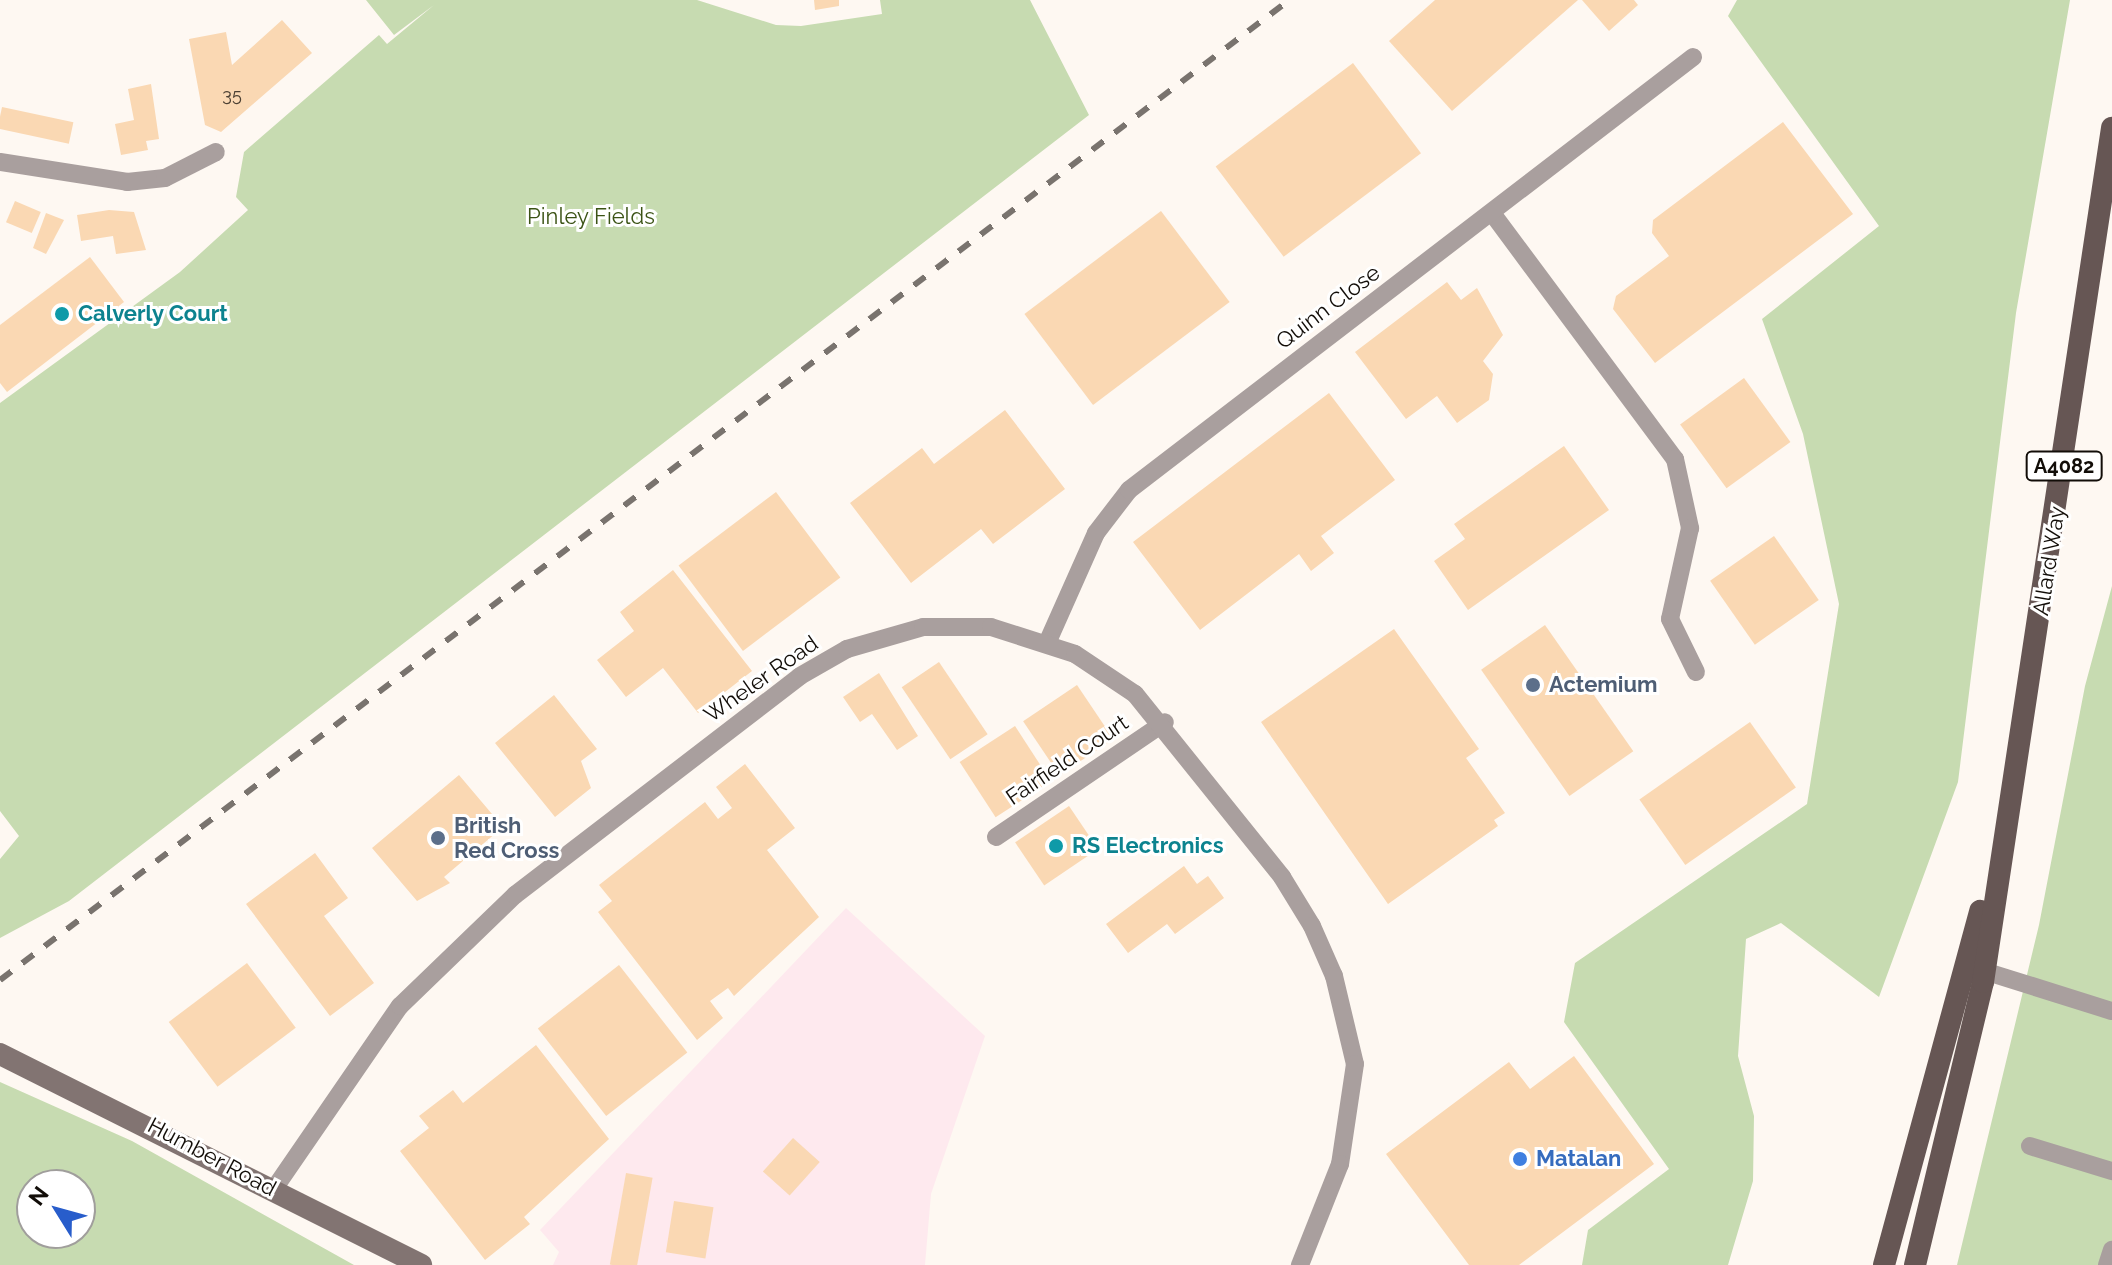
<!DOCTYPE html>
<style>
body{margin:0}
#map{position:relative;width:2112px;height:1265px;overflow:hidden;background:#fef8f2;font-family:Raleway,sans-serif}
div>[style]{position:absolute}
.industrial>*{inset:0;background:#fee9ee}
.green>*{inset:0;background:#c7dbb1}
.building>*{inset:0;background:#fad8b3;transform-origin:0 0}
.minor>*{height:18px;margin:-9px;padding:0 9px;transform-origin:9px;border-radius:9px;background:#a99f9e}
.secondary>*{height:22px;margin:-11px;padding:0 11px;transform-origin:11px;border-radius:11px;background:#827472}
.primary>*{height:22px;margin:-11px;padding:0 11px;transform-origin:11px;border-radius:11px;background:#665654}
.rail>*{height:6px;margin-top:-3px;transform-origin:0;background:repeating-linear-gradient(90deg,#79736e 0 14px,transparent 0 28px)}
.dots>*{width:22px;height:22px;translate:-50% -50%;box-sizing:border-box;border:4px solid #fff;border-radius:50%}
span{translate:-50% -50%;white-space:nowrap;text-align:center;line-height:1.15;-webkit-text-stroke:6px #fff;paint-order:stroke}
.number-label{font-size:18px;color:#4c4033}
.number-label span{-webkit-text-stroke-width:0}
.shield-label span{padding:2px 6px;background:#fff;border:2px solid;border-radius:6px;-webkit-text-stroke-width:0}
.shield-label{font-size:20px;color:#120d08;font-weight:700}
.park-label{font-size:22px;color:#3b5315}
.street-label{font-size:22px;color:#120d08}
.culture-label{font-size:22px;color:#0d838f;font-weight:700}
.left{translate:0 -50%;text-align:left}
.service-label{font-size:22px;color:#4e5e75;font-weight:700}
.shop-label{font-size:22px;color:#366cbe;font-weight:700}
.north{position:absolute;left:16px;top:1169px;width:80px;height:80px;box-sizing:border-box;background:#fff;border:2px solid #a09e9c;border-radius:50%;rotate:307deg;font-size:22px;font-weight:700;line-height:32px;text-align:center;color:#120d08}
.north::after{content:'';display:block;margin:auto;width:28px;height:36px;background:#285dcb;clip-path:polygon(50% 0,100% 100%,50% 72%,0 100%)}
</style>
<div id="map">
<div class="industrial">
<i style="clip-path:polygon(846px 908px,985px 1036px,931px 1194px,925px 1265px,553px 1265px,559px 1252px,540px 1230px)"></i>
</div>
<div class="green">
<i style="clip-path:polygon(366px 0,697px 0,776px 25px,801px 26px,882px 14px,880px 0,1030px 0,1089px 115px,69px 901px,0 938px,0 859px,19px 836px,0 811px,0 403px,180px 272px,248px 210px,236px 197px,244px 152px,379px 35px,387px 44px,434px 5px,394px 35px)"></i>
<i style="clip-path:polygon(1737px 0,2070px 0,2016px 313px,1958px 782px,1879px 997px,1781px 923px,1746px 939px,1738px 1056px,1754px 1116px,1753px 1181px,1728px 1265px,1582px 1265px,1588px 1230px,1669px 1169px,1564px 1022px,1575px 963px,1807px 804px,1839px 604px,1803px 434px,1762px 319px,1879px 226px,1728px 16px)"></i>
<i style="clip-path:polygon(2112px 586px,2112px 1265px,1957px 1265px,2039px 925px,2085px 686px)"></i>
<i style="clip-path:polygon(evenodd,0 1082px,132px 1141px,354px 1265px,0 1265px,0 1082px,32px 1185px,80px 1185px,80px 1233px,32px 1233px,32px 1185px)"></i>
</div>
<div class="building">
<i style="clip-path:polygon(814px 0,839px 0,839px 6px,815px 10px)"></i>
<i style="clip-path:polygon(1435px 0,1578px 0,1452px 111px,1389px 41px)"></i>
<i style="clip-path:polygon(1582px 0,1634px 0,1638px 5px,1609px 31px)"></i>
<i style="clip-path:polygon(282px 20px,312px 53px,221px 132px,205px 125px,189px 39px,226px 32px,232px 65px)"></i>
<i style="left:1353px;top:63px;width:113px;height:172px;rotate:53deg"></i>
<i style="clip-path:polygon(151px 84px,159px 139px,146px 141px,148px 150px,121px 155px,115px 124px,134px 120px,128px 89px)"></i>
<i style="left:2px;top:107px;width:73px;height:22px;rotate:12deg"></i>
<i style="clip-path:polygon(1783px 122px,1853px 214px,1655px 363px,1613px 309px,1616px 296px,1669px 256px,1652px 233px,1653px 220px)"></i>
<i style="left:15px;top:201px;width:28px;height:23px;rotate:23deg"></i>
<i style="clip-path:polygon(109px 210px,134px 212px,146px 250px,116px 254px,113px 236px,81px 241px,77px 215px)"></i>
<i style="left:1161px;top:211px;width:114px;height:171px;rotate:53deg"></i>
<i style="clip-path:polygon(46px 213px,64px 220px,46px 254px,33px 248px)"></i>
<i style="clip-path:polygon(90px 257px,124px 302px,7px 392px,0 383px,0 325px)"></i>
<i style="clip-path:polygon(1447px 282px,1461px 300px,1477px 288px,1503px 335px,1483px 361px,1493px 374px,1489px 400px,1457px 423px,1437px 396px,1406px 419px,1355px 352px)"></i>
<i style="left:1744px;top:378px;width:79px;height:79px;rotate:54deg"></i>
<i style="clip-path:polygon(1329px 393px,1395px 480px,1321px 536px,1334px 553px,1311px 571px,1299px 554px,1200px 630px,1133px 542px)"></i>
<i style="clip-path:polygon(1005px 410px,1065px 489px,993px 544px,981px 529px,911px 583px,850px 503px,922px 448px,934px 464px)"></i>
<i style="clip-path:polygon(1564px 446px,1609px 510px,1468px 610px,1434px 561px,1465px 539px,1454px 524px)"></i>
<i style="left:776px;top:492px;width:107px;height:122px;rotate:53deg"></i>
<i style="left:1774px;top:536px;width:78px;height:78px;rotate:55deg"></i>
<i style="clip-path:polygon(673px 570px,752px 671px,698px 713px,663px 668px,626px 697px,597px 660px,634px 631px,620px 612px)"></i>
<i style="left:1545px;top:625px;width:154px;height:78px;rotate:55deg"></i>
<i style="clip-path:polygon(1394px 629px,1479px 749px,1466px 758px,1505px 813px,1494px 820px,1498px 826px,1388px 904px,1261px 722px)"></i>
<i style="left:939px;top:662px;width:87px;height:45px;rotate:56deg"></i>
<i style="clip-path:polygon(879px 673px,918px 736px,897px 750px,872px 714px,860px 722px,843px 697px)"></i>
<i style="left:1077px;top:685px;width:65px;height:65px;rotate:56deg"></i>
<i style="clip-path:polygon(554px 695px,597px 749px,581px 761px,591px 788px,555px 817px,495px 743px)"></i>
<i style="left:1750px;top:722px;width:80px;height:135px;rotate:55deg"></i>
<i style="left:1015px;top:726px;width:66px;height:66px;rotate:57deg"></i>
<i style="clip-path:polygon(745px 764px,795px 828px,767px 850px,819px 917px,734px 996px,728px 988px,710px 1001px,723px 1018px,697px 1040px,598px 912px,612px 901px,599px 885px,705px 802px,718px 819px,732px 808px,716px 787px)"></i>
<i style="clip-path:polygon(459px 775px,503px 827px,444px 877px,450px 883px,417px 901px,372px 848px)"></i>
<i style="left:1069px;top:806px;width:52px;height:65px;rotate:56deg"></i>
<i style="clip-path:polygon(315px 853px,348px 898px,324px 916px,374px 983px,330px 1016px,246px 904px)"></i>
<i style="clip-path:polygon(1184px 866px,1197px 884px,1208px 876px,1224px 898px,1175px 934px,1167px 924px,1128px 953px,1106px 924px)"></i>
<i style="left:247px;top:963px;width:81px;height:98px;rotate:53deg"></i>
<i style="left:619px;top:965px;width:111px;height:103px;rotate:52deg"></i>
<i style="clip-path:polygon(536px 1045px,609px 1139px,524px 1217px,530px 1224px,485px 1260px,400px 1151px,429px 1128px,419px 1116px,453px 1090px,463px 1103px)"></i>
<i style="clip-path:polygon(1574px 1056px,1654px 1164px,1519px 1265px,1469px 1265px,1386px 1154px,1509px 1062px,1530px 1089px)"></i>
<i style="left:793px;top:1138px;width:36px;height:45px;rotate:42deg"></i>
<i style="left:626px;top:1173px;width:27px;height:93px;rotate:10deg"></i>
<i style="left:674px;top:1201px;width:40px;height:52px;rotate:9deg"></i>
</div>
<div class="minor">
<i style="left:0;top:162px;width:129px;rotate:8.9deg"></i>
<i style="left:127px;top:182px;width:38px;rotate:-6deg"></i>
<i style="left:165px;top:178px;width:57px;rotate:-27deg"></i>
<i style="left:1492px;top:213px;width:307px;rotate:53.4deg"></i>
<i style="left:1675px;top:459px;width:71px;rotate:77.7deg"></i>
<i style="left:1690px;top:528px;width:93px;rotate:102.4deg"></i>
<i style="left:1670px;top:619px;width:59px;rotate:63.9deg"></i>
<i style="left:1048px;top:641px;width:118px;rotate:-66deg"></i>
<i style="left:1096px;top:533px;width:54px;rotate:-52.5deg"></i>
<i style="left:1129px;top:490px;width:711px;rotate:-37.51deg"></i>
<i style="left:996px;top:837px;width:204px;rotate:-34.2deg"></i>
<i style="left:1984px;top:971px;width:134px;rotate:17.4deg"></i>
<i style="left:2030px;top:1146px;width:86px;rotate:17deg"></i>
<i style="left:274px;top:1189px;width:222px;rotate:-55.5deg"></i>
<i style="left:400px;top:1006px;width:160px;rotate:-44deg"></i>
<i style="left:515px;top:895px;width:359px;rotate:-37.5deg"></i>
<i style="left:800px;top:676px;width:54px;rotate:-29.9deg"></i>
<i style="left:847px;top:649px;width:79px;rotate:-16.1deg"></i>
<i style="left:923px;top:627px;width:68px"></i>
<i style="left:991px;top:627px;width:88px;rotate:17.8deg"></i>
<i style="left:1075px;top:654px;width:72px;rotate:33.7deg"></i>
<i style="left:1135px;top:694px;width:235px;rotate:51.2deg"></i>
<i style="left:1282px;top:877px;width:57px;rotate:58.5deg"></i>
<i style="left:1312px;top:926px;width:55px;rotate:66.3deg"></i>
<i style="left:1334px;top:976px;width:90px;rotate:76.6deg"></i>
<i style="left:1355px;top:1064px;width:101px;rotate:98.5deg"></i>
<i style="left:1340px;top:1164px;width:109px;rotate:111.6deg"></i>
<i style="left:2107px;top:1265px;width:16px;rotate:-72deg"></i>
</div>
<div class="secondary">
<i style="left:0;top:1054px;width:471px;rotate:26.6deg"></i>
</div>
<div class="primary">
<i style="left:1884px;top:1265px;width:367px;rotate:-74.8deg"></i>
<i style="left:1915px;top:1265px;width:291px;rotate:-76.5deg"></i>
<i style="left:1983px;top:982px;width:864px;rotate:-81.41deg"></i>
</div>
<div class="rail">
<i style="left:0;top:980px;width:1619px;rotate:-37.24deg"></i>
</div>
<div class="dots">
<i style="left:62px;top:314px;background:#0f9aa8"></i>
<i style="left:1533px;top:685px;background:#5c6f8a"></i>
<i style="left:438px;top:838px;background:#5c6f8a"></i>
<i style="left:1056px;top:846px;background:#0f9aa8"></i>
<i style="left:1520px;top:1159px;background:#3f7fe0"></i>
</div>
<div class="number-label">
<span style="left:232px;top:95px">35</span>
</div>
<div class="shield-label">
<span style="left:2064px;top:466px">A4082</span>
</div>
<div class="park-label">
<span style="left:591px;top:217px">Pinley Fields</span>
</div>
<div class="street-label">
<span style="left:1328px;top:307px;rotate:-37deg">Quinn Close</span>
<span style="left:2049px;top:561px;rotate:-81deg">Allard Way</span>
<span style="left:761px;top:679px;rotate:-35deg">Wheler Road</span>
<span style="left:1067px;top:760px;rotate:-34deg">Fairfield Court</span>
<span style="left:212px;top:1157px;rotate:28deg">Humber Road</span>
</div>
<div class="culture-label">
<span class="left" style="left:78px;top:314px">Calverly Court</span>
<span class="left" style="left:1072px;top:846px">RS Electronics</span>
</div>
<div class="service-label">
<span class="left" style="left:1549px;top:685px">Actemium</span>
<span class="left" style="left:454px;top:838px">British<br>Red Cross</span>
</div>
<div class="shop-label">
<span class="left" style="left:1536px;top:1159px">Matalan</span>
</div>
<div class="north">N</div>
</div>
